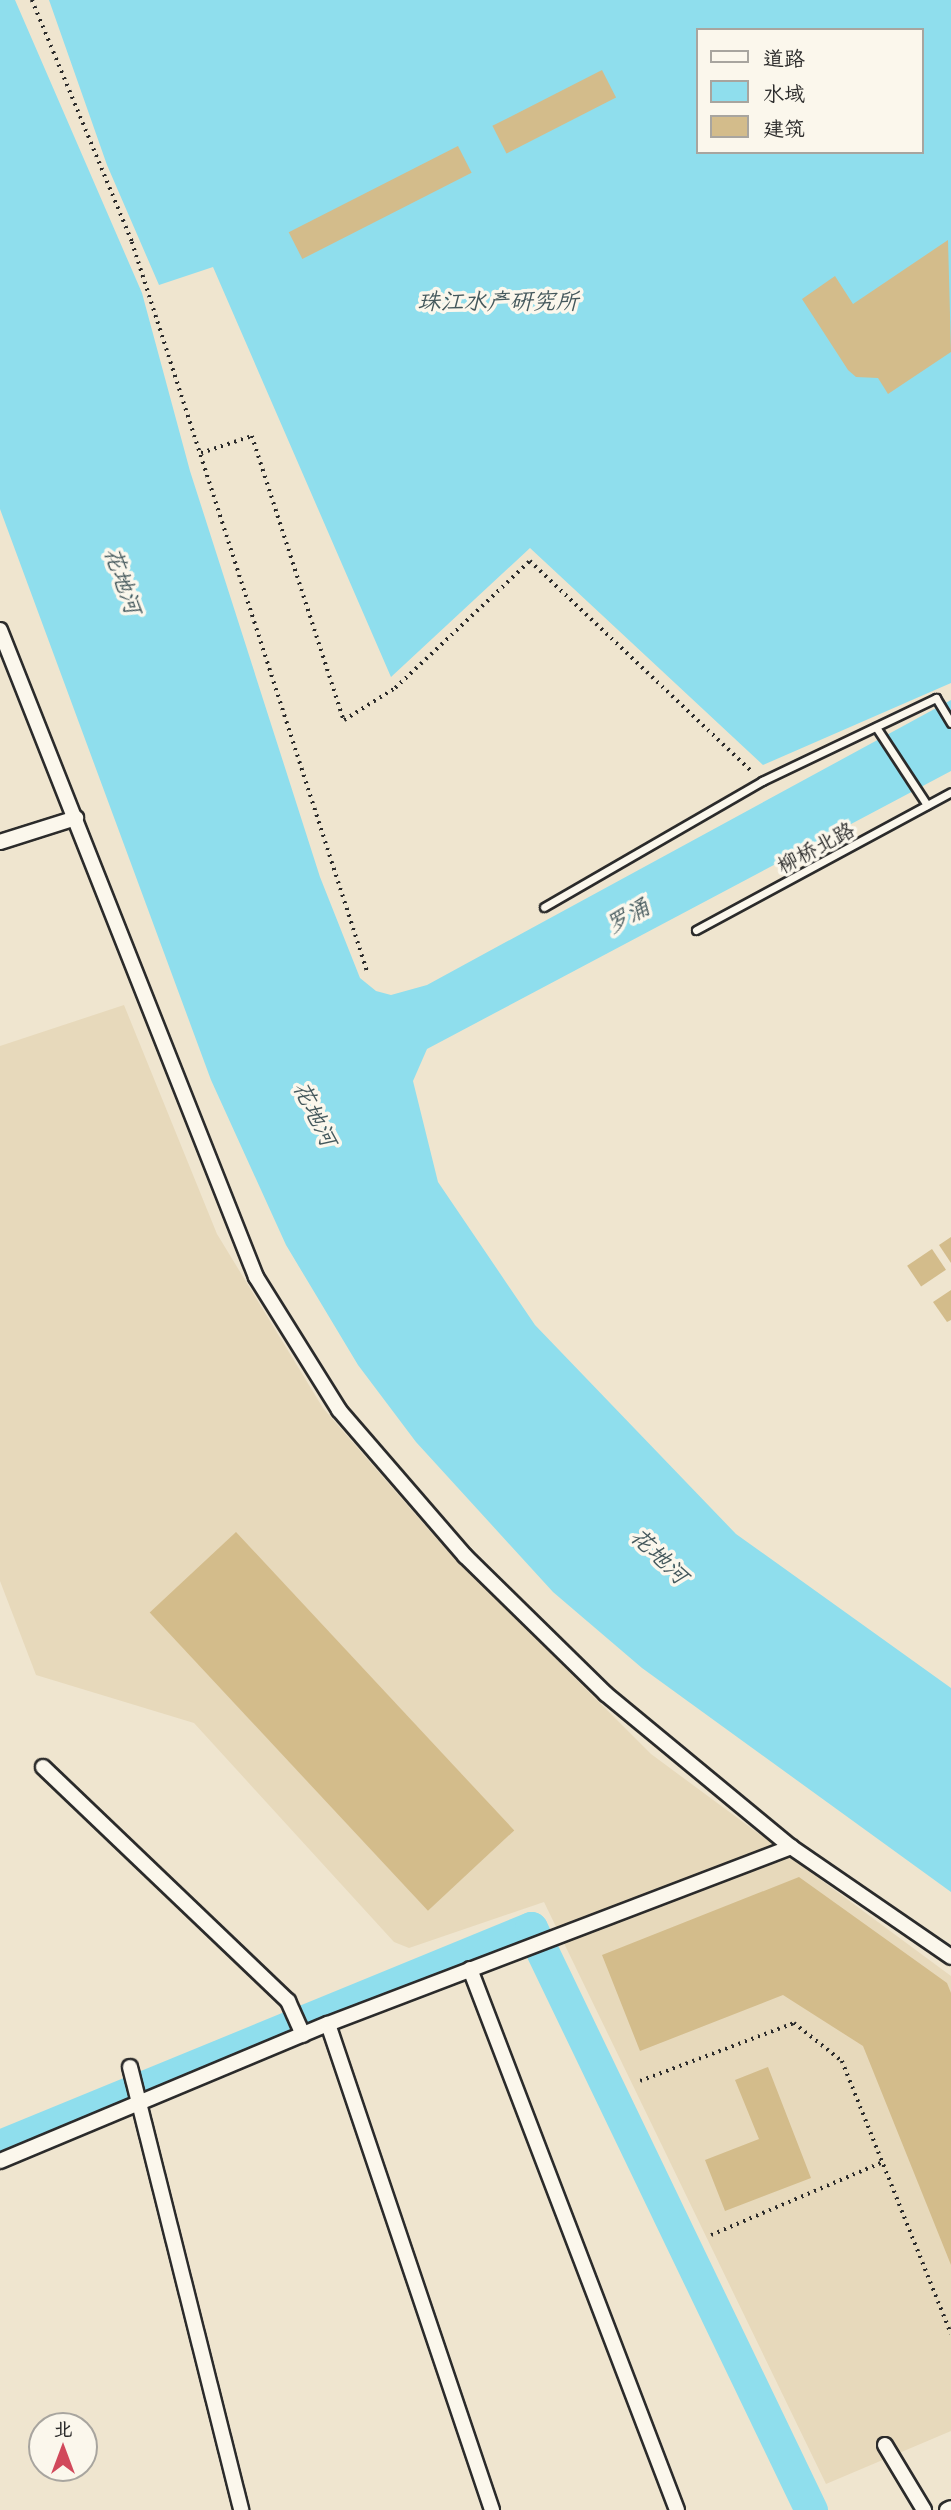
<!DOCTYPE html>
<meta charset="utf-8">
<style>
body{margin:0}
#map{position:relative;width:951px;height:2510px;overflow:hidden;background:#efe5cf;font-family:"Playpen Sans","LXGW WenKai TC",sans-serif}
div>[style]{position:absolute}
.built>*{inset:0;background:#e7d9bb}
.water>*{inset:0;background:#8fdeed}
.river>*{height:33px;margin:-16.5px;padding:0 16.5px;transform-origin:16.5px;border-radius:16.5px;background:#8fdeed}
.building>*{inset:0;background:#d3bc8b;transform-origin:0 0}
.path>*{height:3.5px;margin-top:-1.75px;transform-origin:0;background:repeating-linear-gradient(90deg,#2b2b2b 0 2px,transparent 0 7px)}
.roads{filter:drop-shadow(2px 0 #2b2b2b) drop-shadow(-2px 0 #2b2b2b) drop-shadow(0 2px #2b2b2b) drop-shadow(0 -2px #2b2b2b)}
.service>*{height:7px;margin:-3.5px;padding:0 3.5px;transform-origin:3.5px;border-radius:3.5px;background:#fbf7ec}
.minor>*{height:14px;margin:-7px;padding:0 7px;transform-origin:7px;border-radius:7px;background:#fbf7ec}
span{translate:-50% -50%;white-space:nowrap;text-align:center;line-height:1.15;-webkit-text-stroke:7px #fbf7ec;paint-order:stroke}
.street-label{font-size:21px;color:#2b2b2b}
.water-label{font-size:23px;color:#44585c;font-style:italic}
.legend{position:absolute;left:696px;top:28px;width:228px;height:126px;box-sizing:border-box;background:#fbf7ec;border:2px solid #a8a59f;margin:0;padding:9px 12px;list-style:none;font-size:21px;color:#2b2b2b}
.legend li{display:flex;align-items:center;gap:14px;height:35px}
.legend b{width:35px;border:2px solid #a8a59f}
.north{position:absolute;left:28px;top:2412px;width:70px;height:70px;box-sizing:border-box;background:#fbf7ec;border:2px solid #a8a59f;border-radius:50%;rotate:0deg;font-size:19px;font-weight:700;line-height:28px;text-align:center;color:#2b2b2b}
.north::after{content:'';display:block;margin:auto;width:24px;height:32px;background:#d1495b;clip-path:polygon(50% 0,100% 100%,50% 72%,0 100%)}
</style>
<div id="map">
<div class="built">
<i style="clip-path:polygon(124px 1005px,217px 1234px,323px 1408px,442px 1545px,651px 1754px,951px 1976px,951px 2431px,826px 2484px,544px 1902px,409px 1948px,394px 1942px,194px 1723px,36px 1675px,0 1581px,0 1046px)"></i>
</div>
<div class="water">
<i style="clip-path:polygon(0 0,15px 0,142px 293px,190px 471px,320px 877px,360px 978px,376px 991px,391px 995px,427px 985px,951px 700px,951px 771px,427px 1049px,413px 1081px,438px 1182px,535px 1325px,736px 1534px,951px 1688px,951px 1892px,642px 1668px,553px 1592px,416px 1442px,358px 1365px,286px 1245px,211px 1080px,0 509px)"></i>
<i style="clip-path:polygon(evenodd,49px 0,951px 0,951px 683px,763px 765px,530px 548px,391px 677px,213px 267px,159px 285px,107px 165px,49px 0,697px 30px,921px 30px,921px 152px,697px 152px,697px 30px)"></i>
</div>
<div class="river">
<i style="left:0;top:2146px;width:574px;rotate:-22.32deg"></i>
<i style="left:531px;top:1928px;width:646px;rotate:64.31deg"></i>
</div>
<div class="building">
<i style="left:602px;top:70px;width:31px;height:123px;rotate:63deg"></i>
<i style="left:458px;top:146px;width:30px;height:190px;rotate:63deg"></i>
<i style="clip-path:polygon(948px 240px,951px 352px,888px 394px,878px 378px,856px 377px,848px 370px,802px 299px,835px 276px,853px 304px)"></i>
<i style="clip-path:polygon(951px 1237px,951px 1263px,939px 1245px)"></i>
<i style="left:932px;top:1249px;width:25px;height:30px;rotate:56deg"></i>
<i style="clip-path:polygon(951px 1290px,951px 1320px,947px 1322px,933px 1302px)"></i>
<i style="left:236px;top:1532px;width:408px;height:118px;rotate:47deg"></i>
<i style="clip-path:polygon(799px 1877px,947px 1983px,951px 1993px,951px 2265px,863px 2046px,783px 1995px,640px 2051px,602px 1955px)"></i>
<i style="clip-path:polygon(768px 2067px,811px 2178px,725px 2211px,705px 2160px,759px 2139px,735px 2080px)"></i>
</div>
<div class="path">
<i style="left:32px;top:0;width:262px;rotate:67.5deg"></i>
<i style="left:132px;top:242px;width:769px;rotate:72.13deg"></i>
<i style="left:201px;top:453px;width:54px;rotate:-18.4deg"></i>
<i style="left:252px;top:436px;width:299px;rotate:72.1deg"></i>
<i style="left:344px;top:720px;width:60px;rotate:-32.1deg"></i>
<i style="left:395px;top:688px;width:185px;rotate:-43.3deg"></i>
<i style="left:530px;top:561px;width:306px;rotate:43.5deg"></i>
<i style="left:640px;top:2081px;width:165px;rotate:-20.6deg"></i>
<i style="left:794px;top:2023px;width:61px;rotate:38.4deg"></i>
<i style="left:842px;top:2061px;width:294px;rotate:68.2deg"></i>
<i style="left:711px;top:2235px;width:187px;rotate:-23deg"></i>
</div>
<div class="roads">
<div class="service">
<i style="left:876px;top:727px;width:93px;rotate:56.8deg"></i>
<i style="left:544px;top:907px;width:252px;rotate:-30deg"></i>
<i style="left:762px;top:781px;width:193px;rotate:-25.5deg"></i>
<i style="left:936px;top:698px;width:29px;rotate:59deg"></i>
<i style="left:696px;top:930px;width:290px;rotate:-28.4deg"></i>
</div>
<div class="minor">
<i style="left:0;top:630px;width:696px;rotate:68.41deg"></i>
<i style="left:256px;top:1277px;width:157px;rotate:58deg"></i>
<i style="left:339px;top:1410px;width:193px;rotate:49.2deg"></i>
<i style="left:465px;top:1556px;width:197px;rotate:44.4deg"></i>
<i style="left:606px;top:1694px;width:240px;rotate:39.6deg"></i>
<i style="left:791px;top:1847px;width:194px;rotate:34.5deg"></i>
<i style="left:0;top:842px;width:80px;rotate:-17.5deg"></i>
<i style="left:43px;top:1767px;width:339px;rotate:43.7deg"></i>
<i style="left:288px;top:2001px;width:37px;rotate:66deg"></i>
<i style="left:470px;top:1969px;width:579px;rotate:69.06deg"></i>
<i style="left:328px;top:2024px;width:513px;rotate:71.35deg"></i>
<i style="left:130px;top:2067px;width:457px;rotate:75.9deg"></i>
<i style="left:0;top:2161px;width:355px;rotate:-22.7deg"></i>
<i style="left:328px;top:2024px;width:496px;rotate:-20.9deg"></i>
<i style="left:885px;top:2445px;width:76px;rotate:59deg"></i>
<i style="left:947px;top:2510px;width:4px;rotate:-27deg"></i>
</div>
</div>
<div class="street-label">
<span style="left:815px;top:846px;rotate:-28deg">柳桥北路</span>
</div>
<div class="water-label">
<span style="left:498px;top:300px">珠江水产研究所</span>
<span style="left:124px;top:580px;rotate:71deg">花地河</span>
<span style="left:627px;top:915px;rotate:-29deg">罗涌</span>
<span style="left:316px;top:1113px;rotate:64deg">花地河</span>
<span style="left:660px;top:1555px;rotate:44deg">花地河</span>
</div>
<ul class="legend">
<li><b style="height:9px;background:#fbf7ec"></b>道路</li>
<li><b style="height:19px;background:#8fdeed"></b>水域</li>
<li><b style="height:19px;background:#d3bc8b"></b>建筑</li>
</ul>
<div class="north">北</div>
</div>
